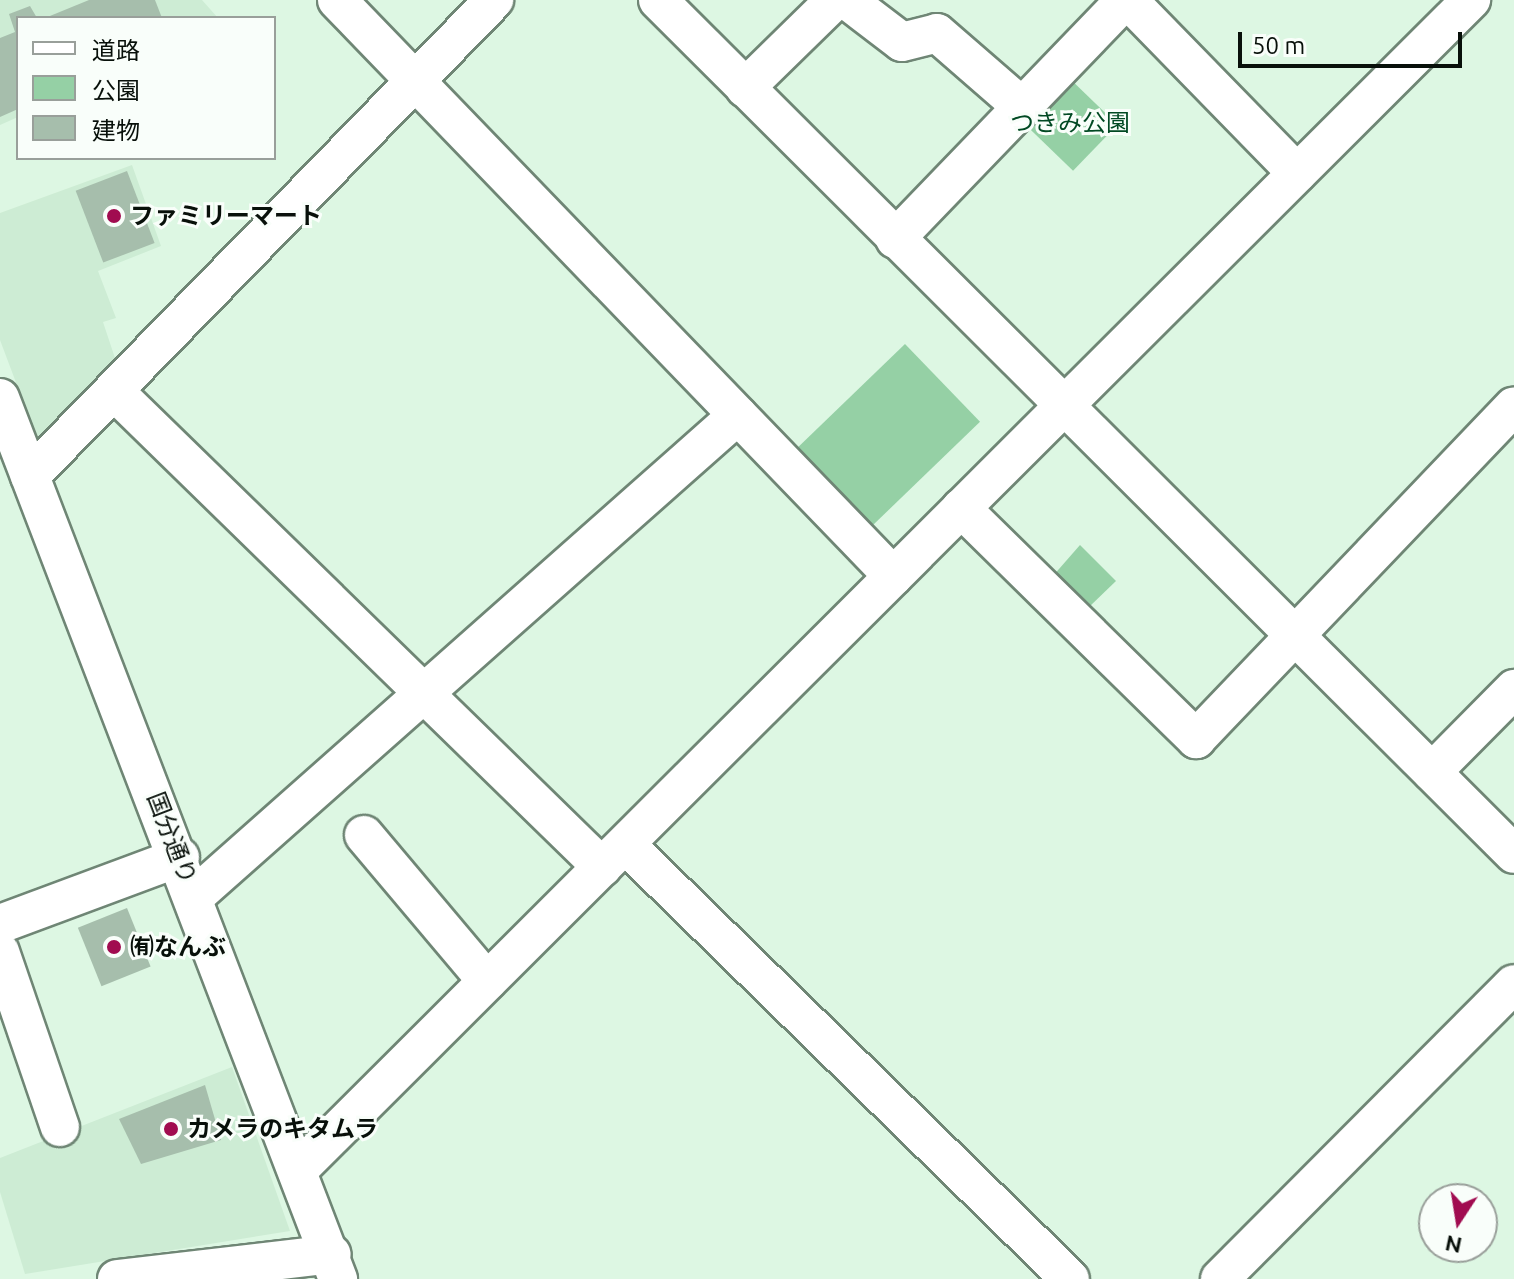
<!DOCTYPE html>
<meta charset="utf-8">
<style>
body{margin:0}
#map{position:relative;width:1514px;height:1279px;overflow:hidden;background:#ddf7e3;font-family:Ubuntu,"Noto Sans JP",sans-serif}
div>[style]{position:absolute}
.built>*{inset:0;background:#cdecd4}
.green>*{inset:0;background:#95d0a5;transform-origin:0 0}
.building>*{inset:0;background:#a6beac;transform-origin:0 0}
.roads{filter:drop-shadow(2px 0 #6f8675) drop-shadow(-2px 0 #6f8675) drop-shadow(0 2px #6f8675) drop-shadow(0 -2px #6f8675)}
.minor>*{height:38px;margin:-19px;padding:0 19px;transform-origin:19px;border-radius:19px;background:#fff}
.dots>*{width:22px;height:22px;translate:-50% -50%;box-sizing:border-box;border:4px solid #f9fefa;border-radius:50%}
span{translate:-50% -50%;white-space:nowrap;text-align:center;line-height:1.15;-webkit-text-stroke:6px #f9fefa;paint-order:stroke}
.park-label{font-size:24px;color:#014923}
.poi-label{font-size:24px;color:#08100a;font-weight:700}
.left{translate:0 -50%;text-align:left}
.street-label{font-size:24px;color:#08100a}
.legend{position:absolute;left:16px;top:16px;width:260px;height:144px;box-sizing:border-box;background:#f9fefa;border:2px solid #999f9a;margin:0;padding:10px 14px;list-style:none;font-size:24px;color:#08100a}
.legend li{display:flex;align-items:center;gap:16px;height:40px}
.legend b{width:40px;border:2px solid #999f9a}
.north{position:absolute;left:1418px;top:1183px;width:80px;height:80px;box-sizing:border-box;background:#f9fefa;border:2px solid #999f9a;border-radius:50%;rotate:192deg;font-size:22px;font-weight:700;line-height:32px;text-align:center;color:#08100a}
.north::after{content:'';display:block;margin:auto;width:28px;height:36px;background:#a10c50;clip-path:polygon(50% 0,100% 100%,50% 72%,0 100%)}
.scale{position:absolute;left:1238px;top:32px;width:224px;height:36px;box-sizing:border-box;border:4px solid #08100a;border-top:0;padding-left:10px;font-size:24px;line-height:28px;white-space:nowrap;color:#08100a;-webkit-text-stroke:6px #f9fefa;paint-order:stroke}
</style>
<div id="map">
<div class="built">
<i style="clip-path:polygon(0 0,202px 0,218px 18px,18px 18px,18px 117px,0 125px)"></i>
<i style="clip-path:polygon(132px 165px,161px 246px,98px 271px,116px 318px,103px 322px,117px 364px,38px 441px,0 340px,0 213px)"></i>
<i style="clip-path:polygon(232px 1067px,290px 1231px,25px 1274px,0 1192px,0 1158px)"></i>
</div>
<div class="green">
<i style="left:1065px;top:74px;width:73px;height:64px;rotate:44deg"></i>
<i style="left:905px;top:344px;width:108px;height:152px;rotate:46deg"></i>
<i style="clip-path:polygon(1080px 545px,1116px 581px,1088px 608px,1052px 577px)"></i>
</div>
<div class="building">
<i style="clip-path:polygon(89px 0,155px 0,162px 18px,45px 18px)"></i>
<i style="clip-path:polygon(30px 6px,37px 18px,18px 18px,18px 109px,0 117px,0 38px,15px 32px,9px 14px)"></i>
<i style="left:127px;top:171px;width:77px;height:55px;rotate:69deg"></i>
<i style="left:127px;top:908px;width:63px;height:53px;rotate:68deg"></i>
<i style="clip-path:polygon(205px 1085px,221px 1140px,141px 1164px,119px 1119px)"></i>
</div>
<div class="roads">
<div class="minor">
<i style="left:337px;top:0;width:801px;rotate:46.01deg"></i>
<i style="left:658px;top:0;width:1209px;rotate:44.93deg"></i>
<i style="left:847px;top:0;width:69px;rotate:37.4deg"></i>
<i style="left:902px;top:42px;width:36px;rotate:-14deg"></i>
<i style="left:937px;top:33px;width:113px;rotate:41deg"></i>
<i style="left:1128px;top:0;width:242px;rotate:45.7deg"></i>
<i style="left:745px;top:88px;width:126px;rotate:-44.4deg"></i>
<i style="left:895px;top:239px;width:332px;rotate:-46.1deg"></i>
<i style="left:114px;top:391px;width:682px;rotate:44.29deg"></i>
<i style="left:0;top:398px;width:944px;rotate:69.01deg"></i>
<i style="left:30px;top:476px;width:665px;rotate:-45.73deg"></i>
<i style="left:961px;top:508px;width:330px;rotate:44.5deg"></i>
<i style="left:1196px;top:739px;width:460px;rotate:-46.3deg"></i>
<i style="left:1432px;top:772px;width:117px;rotate:-45.3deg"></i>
<i style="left:364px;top:835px;width:191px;rotate:49.9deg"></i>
<i style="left:625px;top:844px;width:622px;rotate:44.35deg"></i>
<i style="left:195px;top:896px;width:725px;rotate:-41.54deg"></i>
<i style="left:0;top:924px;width:192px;rotate:-20.4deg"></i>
<i style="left:0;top:952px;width:185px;rotate:71.1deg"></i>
<i style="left:301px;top:1167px;width:1653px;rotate:-44.93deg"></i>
<i style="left:117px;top:1279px;width:216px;rotate:-6.6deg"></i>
<i style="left:1220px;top:1279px;width:416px;rotate:-45.1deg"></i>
</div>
</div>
<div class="dots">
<i style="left:114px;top:216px;background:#a10c50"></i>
<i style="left:114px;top:947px;background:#a10c50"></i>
<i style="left:171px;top:1129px;background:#a10c50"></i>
</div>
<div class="park-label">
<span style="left:1070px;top:123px">つきみ公園</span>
</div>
<div class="poi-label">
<span class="left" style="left:130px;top:216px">ファミリーマート</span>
<span class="left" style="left:130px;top:947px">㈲なんぶ</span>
<span class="left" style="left:187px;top:1129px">カメラのキタムラ</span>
</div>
<div class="street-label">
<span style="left:172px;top:838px;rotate:69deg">国分通り</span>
</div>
<ul class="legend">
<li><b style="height:10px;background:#fff"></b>道路</li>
<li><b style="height:22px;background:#95d0a5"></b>公園</li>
<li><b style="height:22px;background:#a6beac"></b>建物</li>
</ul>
<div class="north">N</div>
<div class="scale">50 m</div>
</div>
